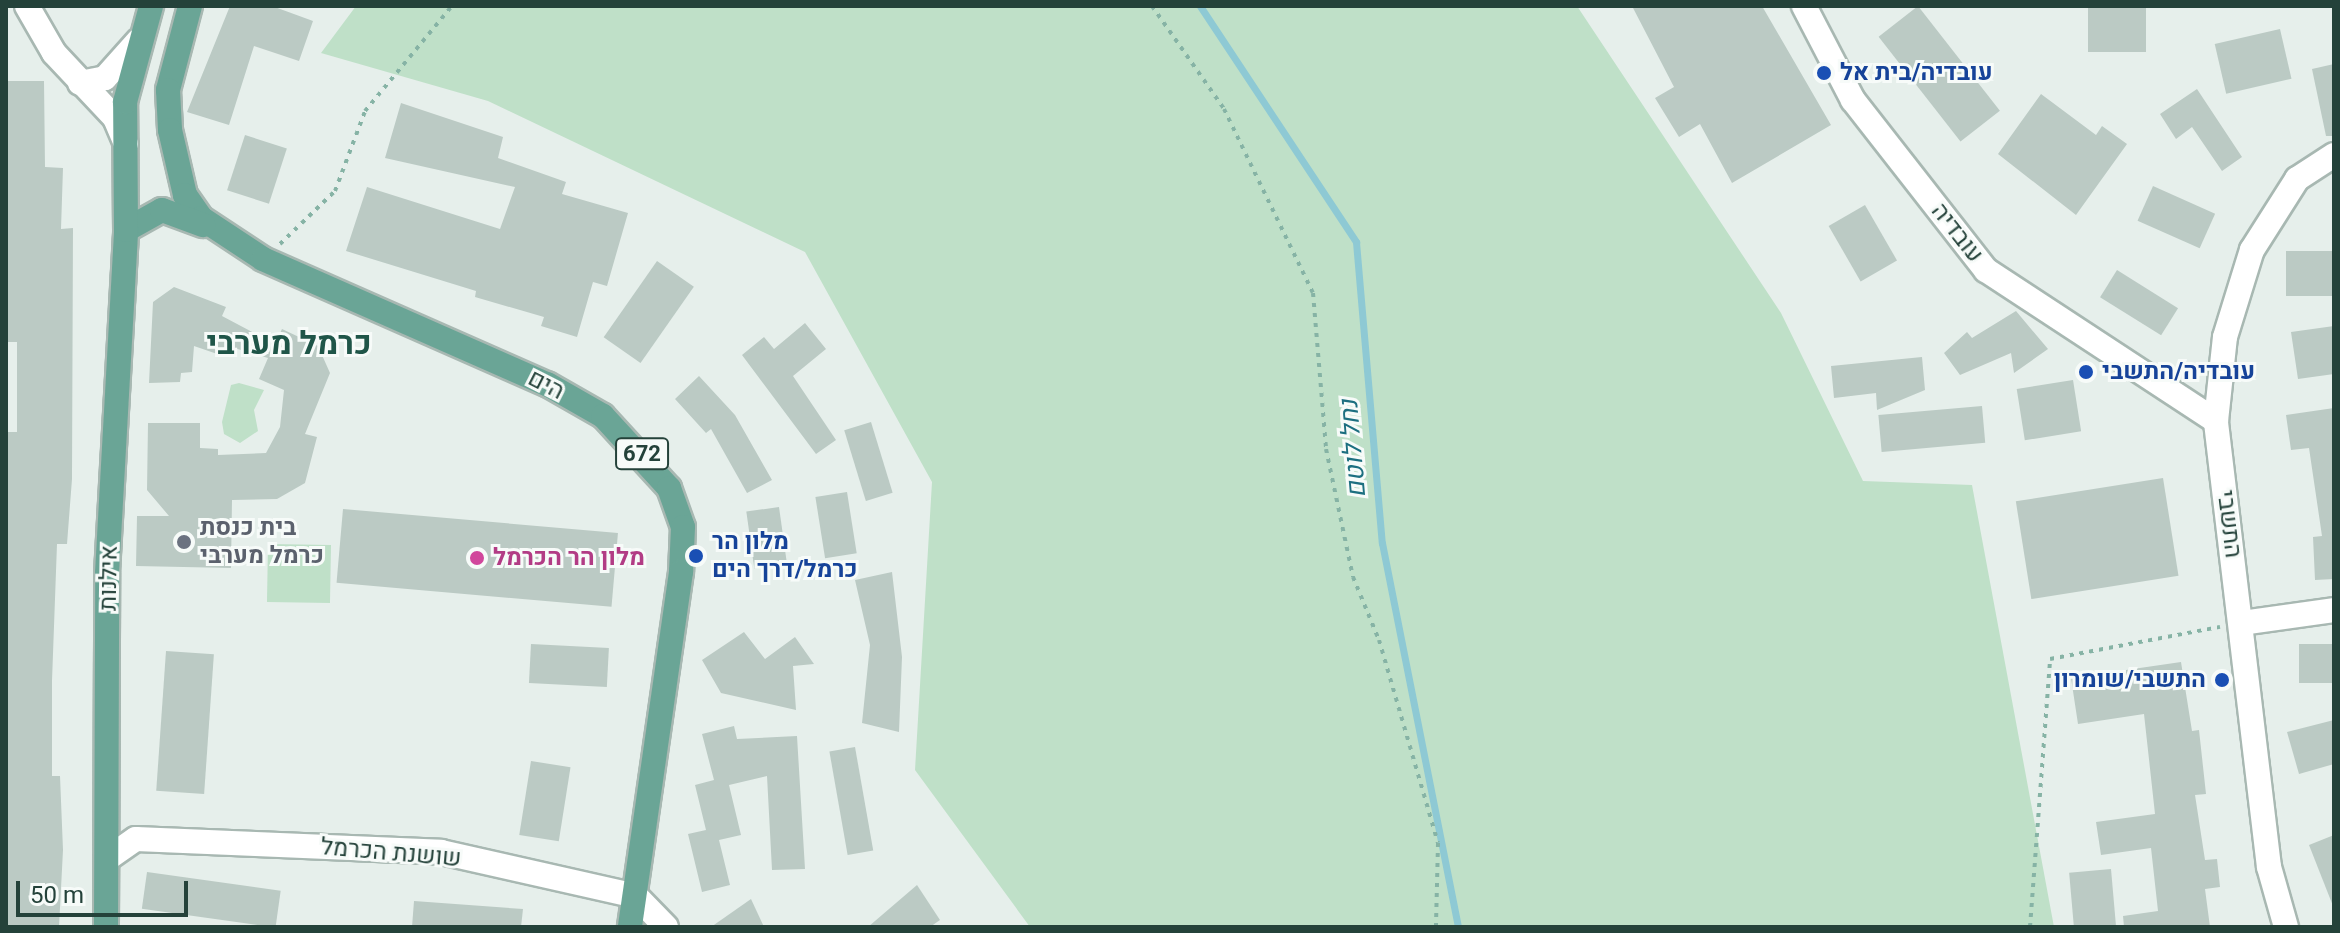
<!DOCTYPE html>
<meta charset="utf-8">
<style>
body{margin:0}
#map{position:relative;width:2340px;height:933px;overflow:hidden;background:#e6efeb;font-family:Roboto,Heebo,sans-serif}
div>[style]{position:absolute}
.green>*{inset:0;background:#bfe0c8;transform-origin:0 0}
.stream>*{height:7px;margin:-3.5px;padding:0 3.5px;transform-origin:3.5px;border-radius:3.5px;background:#8ec9d4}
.building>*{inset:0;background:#bbcac4;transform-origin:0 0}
.path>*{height:4px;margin-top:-2px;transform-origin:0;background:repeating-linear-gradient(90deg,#86b3a5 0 4px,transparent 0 10px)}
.roads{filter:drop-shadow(2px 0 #a8b8b2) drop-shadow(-2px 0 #a8b8b2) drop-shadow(0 2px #a8b8b2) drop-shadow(0 -2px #a8b8b2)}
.minor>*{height:24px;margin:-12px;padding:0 12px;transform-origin:12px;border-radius:12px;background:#fff}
.major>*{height:24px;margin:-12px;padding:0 12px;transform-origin:12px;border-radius:12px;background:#6aa596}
.dots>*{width:22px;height:22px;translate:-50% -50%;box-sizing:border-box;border:4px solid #f7fbf9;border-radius:50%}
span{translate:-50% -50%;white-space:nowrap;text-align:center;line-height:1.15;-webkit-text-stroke:6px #f7fbf9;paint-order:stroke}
.shield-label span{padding:2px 6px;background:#f7fbf9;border:2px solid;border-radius:6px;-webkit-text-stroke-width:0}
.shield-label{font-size:22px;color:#24423a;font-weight:700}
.transit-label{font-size:24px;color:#164399;font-weight:700}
.left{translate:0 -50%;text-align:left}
.right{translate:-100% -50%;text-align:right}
.street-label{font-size:24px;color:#24423a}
.worship-label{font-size:24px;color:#5b616d;font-weight:700}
.hotel-label{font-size:24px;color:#b23c85;font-weight:700}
.water-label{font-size:26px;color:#1c6f80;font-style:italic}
.district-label{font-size:32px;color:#1f5548;font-weight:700}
.frame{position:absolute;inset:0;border:8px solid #24423a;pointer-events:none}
.scale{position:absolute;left:16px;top:881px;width:172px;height:36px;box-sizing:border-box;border:4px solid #24423a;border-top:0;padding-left:10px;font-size:24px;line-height:28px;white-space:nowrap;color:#24423a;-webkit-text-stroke:6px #f7fbf9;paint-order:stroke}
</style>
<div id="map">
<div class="green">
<i style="clip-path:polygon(356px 6px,1577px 6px,1781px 313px,1863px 481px,1972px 485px,2054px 927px,1030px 927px,915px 770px,932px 482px,805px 252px,488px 101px,321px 53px)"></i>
<i style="clip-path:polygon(239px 383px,264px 390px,254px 410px,258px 431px,240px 443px,224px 434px,222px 422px,231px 385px)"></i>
<i style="left:268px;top:544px;width:63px;height:58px;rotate:1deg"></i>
</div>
<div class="stream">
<i style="left:1200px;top:6px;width:283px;rotate:56.5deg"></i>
<i style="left:1356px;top:242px;width:302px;rotate:85.1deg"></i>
<i style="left:1382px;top:543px;width:391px;rotate:78.8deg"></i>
</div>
<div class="building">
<i style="clip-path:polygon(230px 6px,272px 6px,313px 21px,299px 61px,254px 46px,229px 125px,187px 112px)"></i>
<i style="clip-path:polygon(1632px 6px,1762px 6px,1831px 125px,1732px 183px,1700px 124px,1679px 137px,1655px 98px,1674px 87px)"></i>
<i style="left:1918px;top:6px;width:133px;height:50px;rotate:52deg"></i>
<i style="left:2088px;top:6px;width:58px;height:46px"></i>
<i style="left:2280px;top:29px;width:51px;height:67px;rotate:77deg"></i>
<i style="clip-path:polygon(2334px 64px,2334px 136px,2326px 136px,2312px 69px)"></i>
<i style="clip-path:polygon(6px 81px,44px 81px,45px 167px,63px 168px,61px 229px,73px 228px,72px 479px,67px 544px,57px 544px,52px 681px,52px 776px,60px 776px,63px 850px,59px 927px,6px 927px,6px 432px,17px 432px,17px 342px,6px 342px)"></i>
<i style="clip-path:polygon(2197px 89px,2242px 157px,2222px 171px,2192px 127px,2176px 139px,2160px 114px)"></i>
<i style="clip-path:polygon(2041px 94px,2096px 135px,2102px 126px,2127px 144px,2076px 215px,1998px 154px)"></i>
<i style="clip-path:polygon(401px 103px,503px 137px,498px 158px,566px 182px,562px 194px,628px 213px,607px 286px,593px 282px,577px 337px,541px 326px,544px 317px,475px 297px,476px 291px,346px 251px,367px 187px,500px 229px,515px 187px,385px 158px)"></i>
<i style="left:245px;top:135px;width:44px;height:58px;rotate:18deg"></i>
<i style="left:2153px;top:186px;width:68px;height:38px;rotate:24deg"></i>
<i style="left:1865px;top:205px;width:64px;height:42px;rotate:60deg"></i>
<i style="left:2334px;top:251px;width:45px;height:48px;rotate:90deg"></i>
<i style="left:657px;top:261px;width:45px;height:93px;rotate:35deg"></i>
<i style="left:2117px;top:270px;width:72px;height:32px;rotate:32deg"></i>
<i style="clip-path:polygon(174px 287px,226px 307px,222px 316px,275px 344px,282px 329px,318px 346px,330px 373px,305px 434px,317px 437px,305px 483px,277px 499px,232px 500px,231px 568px,136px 566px,137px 516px,169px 516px,147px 490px,148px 423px,200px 423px,200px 448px,218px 449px,218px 455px,266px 453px,280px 427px,284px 390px,259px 379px,268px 358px,231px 347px,226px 357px,194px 346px,192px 372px,181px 373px,180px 382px,149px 383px,153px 302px)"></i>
<i style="clip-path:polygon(2016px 311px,2048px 349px,2014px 373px,2011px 353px,1960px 375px,1944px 353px,1967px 332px,1972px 338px)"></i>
<i style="clip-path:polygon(805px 323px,826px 349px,793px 376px,836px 440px,816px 454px,742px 355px,764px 337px,774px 349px)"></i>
<i style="clip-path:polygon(2334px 326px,2334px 374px,2298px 379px,2291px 332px)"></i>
<i style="clip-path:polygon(1922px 357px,1925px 390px,1877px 410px,1876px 393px,1834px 398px,1831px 366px)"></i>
<i style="clip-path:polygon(699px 376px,735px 415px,772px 480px,747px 493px,711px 429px,706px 433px,675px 399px)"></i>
<i style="left:2073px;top:380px;width:52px;height:57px;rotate:81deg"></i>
<i style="left:1982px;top:406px;width:37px;height:104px;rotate:85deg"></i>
<i style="clip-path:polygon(2334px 408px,2334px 579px,2315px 580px,2313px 537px,2322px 536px,2309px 448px,2291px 450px,2286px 415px)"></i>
<i style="left:871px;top:422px;width:74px;height:28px;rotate:73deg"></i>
<i style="left:2163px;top:478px;width:99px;height:149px;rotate:81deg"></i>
<i style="left:847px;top:492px;width:62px;height:32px;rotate:81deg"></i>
<i style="left:779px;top:507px;width:58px;height:33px;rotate:82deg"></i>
<i style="left:343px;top:509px;width:276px;height:74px;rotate:5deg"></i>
<i style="clip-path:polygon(892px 572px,902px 657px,899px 732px,862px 723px,870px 645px,855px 580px)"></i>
<i style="clip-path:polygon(744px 632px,765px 659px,795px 637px,814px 664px,793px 666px,796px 710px,721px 693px,702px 660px)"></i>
<i style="left:531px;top:644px;width:78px;height:39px;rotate:3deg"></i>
<i style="left:2334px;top:644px;width:39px;height:35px;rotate:90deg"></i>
<i style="left:166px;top:651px;width:48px;height:140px;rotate:4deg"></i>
<i style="clip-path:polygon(2181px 662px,2192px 731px,2199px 730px,2206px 794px,2195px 795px,2205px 860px,2217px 859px,2220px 887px,2205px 889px,2210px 927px,2124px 927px,2123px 916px,2158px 911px,2151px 848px,2101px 855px,2096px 822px,2155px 814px,2144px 714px,2078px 724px,2071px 678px)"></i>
<i style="clip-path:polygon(2334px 720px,2334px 764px,2299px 774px,2287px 732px)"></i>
<i style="clip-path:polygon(734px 726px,737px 739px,797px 736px,805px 869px,772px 870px,767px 776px,729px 785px,741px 835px,719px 840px,730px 885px,702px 892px,688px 834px,706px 830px,695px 785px,714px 780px,702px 734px)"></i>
<i style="left:855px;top:747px;width:105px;height:26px;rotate:80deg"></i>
<i style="left:531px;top:761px;width:40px;height:75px;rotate:9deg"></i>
<i style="clip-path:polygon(2334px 835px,2334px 905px,2333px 906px,2309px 845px)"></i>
<i style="left:2111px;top:869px;width:58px;height:42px;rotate:85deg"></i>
<i style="left:147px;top:872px;width:135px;height:37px;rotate:8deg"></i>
<i style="clip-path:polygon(917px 885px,940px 920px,930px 927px,868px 927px)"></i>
<i style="clip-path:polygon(751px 899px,764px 927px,711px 927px)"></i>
<i style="clip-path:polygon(414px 901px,523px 909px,521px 927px,412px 927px)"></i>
</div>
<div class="path">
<i style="left:1152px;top:6px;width:126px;rotate:55deg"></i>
<i style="left:1224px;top:109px;width:204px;rotate:64.2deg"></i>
<i style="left:1313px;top:293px;width:157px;rotate:85.2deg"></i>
<i style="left:1326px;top:449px;width:131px;rotate:78.1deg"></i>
<i style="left:1353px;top:577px;width:68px;rotate:67.6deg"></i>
<i style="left:1379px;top:640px;width:211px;rotate:73.8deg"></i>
<i style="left:1438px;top:843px;width:84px;rotate:91.4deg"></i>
<i style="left:280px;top:244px;width:76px;rotate:-43.9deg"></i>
<i style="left:335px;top:191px;width:85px;rotate:-69.4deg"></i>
<i style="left:365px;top:111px;width:136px;rotate:-50.4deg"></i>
<i style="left:2030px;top:927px;width:269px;rotate:-85.7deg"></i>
<i style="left:2050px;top:659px;width:173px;rotate:-10.7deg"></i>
</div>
<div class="roads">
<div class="minor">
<i style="left:27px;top:6px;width:54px;rotate:60.1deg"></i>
<i style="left:54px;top:53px;width:89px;rotate:46.8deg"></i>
<i style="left:115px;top:118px;width:28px;rotate:67deg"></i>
<i style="left:1804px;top:6px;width:106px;rotate:62.5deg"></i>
<i style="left:1853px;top:100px;width:216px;rotate:52deg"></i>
<i style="left:1986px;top:270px;width:275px;rotate:33.3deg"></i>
<i style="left:80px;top:83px;width:25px;rotate:-11deg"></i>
<i style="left:105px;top:78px;width:50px;rotate:-48.3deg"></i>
<i style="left:2242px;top:623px;width:93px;rotate:-8deg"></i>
<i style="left:107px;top:859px;width:35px;rotate:-35deg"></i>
<i style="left:136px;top:839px;width:305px;rotate:2.4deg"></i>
<i style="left:441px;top:852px;width:200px;rotate:12.7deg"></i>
<i style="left:636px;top:896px;width:43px;rotate:45.9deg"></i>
<i style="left:2286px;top:927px;width:62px;rotate:-105.8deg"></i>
<i style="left:2269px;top:867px;width:449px;rotate:-96.8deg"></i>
<i style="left:2216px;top:421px;width:84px;rotate:-83.9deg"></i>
<i style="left:2225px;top:337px;width:91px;rotate:-72.8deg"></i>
<i style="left:2252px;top:250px;width:84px;rotate:-57.6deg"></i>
<i style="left:2297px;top:179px;width:44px;rotate:-33deg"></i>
</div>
<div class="major">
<i style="left:190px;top:6px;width:87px;rotate:104.7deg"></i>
<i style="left:168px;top:90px;width:40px;rotate:87.1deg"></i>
<i style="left:170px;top:130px;width:67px;rotate:77deg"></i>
<i style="left:185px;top:195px;width:28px;rotate:55deg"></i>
<i style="left:201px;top:218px;width:74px;rotate:33.5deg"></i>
<i style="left:263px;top:259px;width:310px;rotate:23.8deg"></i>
<i style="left:547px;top:384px;width:64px;rotate:29.7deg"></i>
<i style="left:603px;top:416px;width:98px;rotate:47.5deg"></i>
<i style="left:669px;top:488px;width:41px;rotate:70.3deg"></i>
<i style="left:683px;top:527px;width:45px;rotate:92.5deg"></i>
<i style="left:681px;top:572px;width:359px;rotate:98.2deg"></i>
<i style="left:126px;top:230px;width:41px;rotate:-29.1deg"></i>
<i style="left:162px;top:210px;width:44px;rotate:20.1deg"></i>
<i style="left:106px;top:927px;width:354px;rotate:-89.8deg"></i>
<i style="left:107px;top:573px;width:344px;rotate:-86.8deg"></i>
<i style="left:126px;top:230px;width:128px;rotate:-90.4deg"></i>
<i style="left:125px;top:102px;width:99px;rotate:-74.8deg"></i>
</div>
</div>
<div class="dots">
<i style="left:1824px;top:73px;background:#1a4fb4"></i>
<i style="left:2086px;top:372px;background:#1a4fb4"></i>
<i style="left:184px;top:542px;background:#6b7280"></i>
<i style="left:696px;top:556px;background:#1a4fb4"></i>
<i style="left:477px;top:558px;background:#d1479c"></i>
<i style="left:2222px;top:680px;background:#1a4fb4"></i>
</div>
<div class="shield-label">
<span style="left:642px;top:454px">672</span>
</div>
<div class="transit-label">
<span class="left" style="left:1840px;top:73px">עובדיה/בית אל</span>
<span class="left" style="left:2102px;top:372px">עובדיה/התשבי</span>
<span class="left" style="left:712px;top:556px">מלון הר<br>כרמל/דרך הים</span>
<span class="right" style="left:2206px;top:680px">התשבי/שומרון</span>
</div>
<div class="street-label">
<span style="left:1957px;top:233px;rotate:52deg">עובדיה</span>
<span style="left:546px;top:385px;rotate:27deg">הים</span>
<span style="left:2229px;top:524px;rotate:83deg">התשבי</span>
<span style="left:109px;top:578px;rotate:-89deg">אילנות</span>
<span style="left:391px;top:853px;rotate:5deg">שושנת הכרמל</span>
</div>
<div class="worship-label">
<span class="left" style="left:200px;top:542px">בית כנסת<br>כרמל מערבי</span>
</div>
<div class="hotel-label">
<span class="left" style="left:493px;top:558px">מלון הר הכרמל</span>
</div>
<div class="water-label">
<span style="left:1353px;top:449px;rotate:-95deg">נחל לוטם</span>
</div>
<div class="district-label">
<span style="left:289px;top:343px">כרמל מערבי</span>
</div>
<div class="frame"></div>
<div class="scale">50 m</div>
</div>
